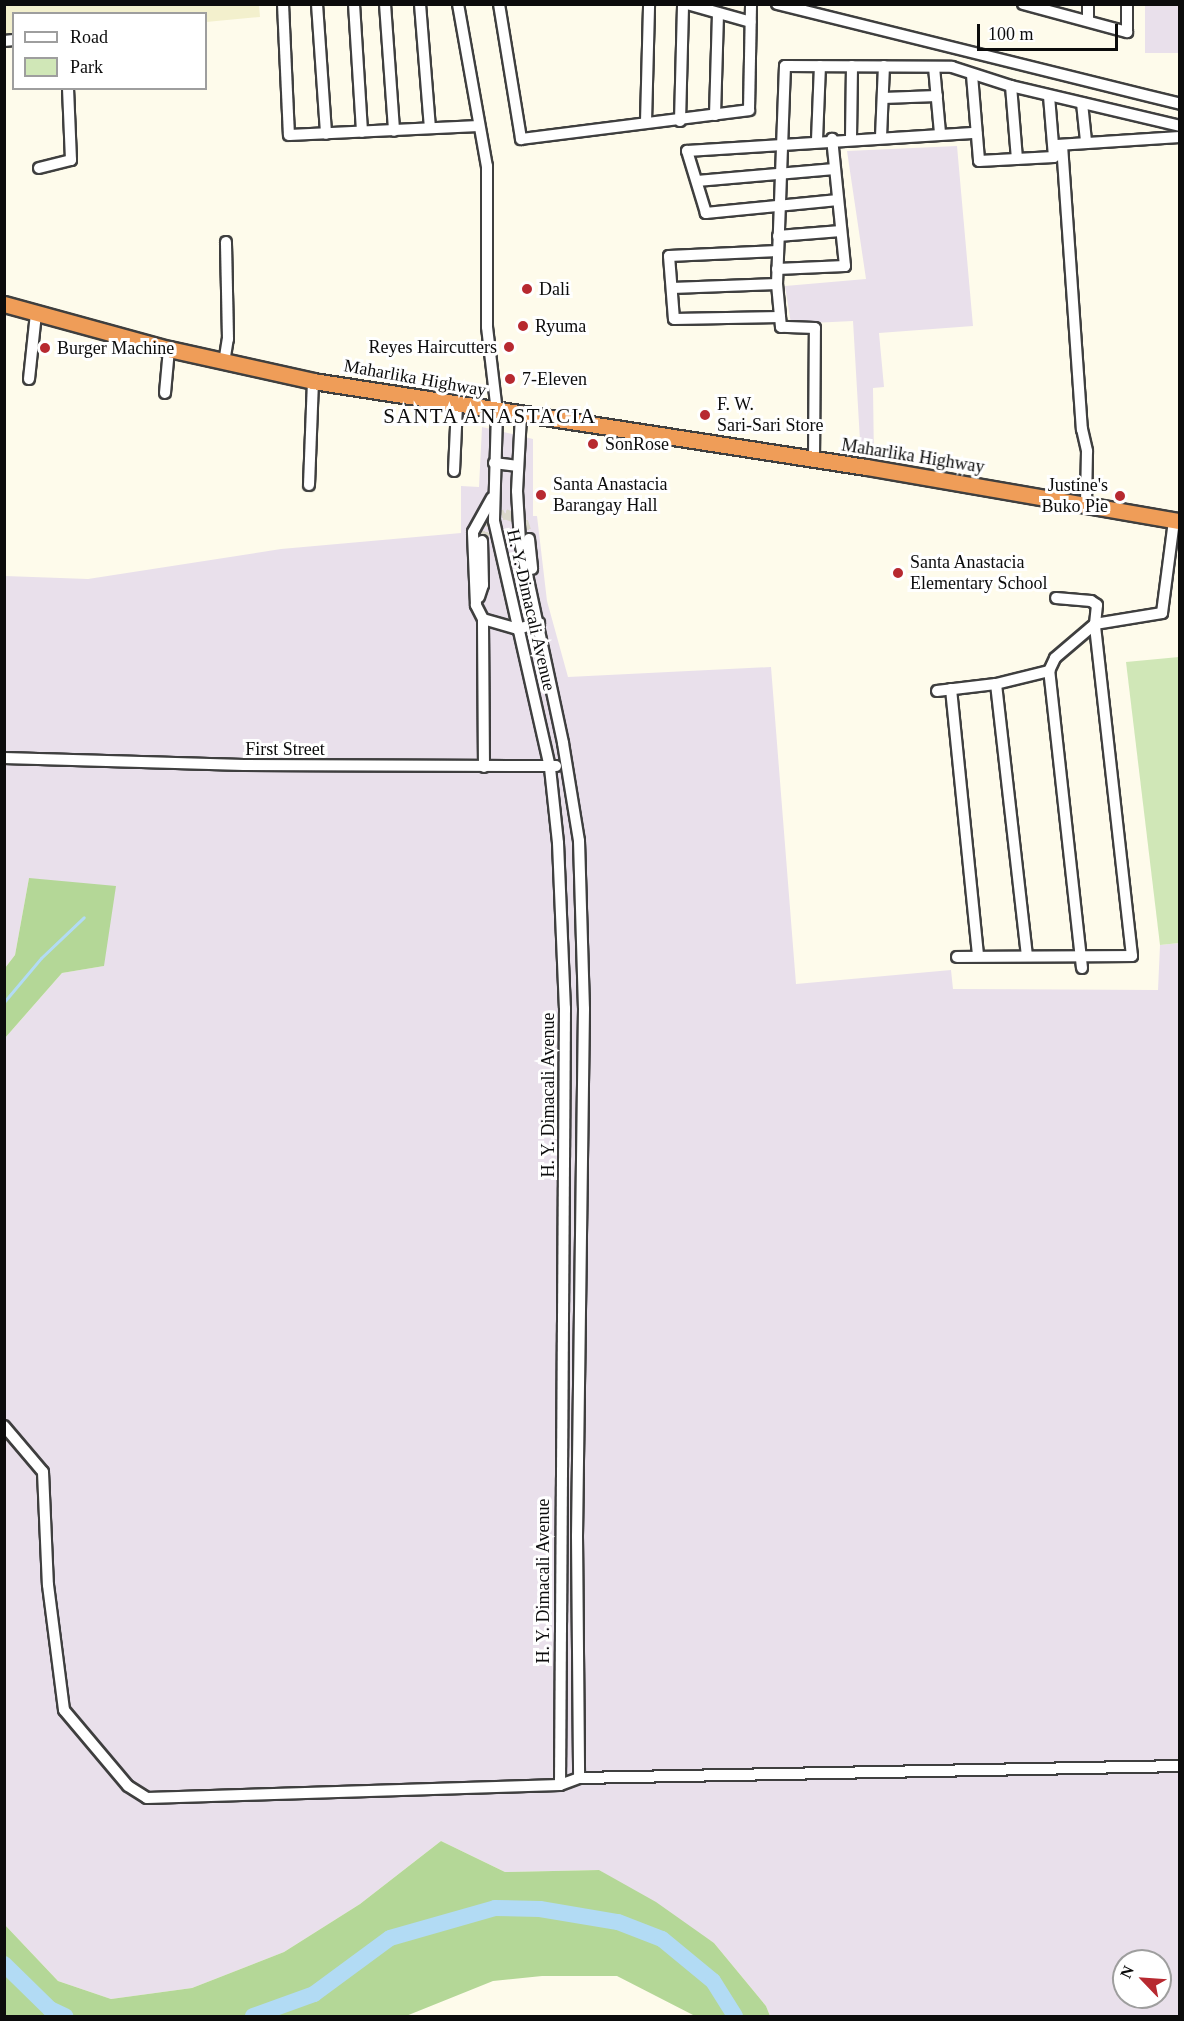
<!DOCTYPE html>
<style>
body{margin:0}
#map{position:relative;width:1184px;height:2021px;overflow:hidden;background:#fefbeb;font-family:Georgia,serif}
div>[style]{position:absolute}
.industrial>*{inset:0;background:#e9e0eb;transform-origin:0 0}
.farmland>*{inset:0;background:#f3f0cd}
.green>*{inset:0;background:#d0e7b7}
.forest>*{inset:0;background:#b4d797}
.stream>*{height:3px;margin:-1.5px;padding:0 1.5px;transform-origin:1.5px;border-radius:1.5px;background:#b2dbf4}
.river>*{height:16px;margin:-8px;padding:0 8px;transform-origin:8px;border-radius:8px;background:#b2dbf4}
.minor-tunnel>*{height:10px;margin-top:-5px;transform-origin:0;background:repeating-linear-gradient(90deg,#dad7ca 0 10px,transparent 0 15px)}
.roads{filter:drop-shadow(2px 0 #3f3f3f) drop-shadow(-2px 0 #3f3f3f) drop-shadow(0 2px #3f3f3f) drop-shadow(0 -2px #3f3f3f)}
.minor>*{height:10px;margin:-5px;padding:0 5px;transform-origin:5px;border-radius:5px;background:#fff}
.highway>*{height:15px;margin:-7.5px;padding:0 7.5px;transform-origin:7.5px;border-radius:7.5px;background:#ef9d58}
.dots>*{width:16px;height:16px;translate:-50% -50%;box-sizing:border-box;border:3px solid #fff;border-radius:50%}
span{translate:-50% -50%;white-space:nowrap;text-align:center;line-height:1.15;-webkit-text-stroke:6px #fff;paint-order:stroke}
.poi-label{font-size:18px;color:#0c0c0c}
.left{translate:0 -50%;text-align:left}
.right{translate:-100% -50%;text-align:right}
.street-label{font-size:18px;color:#0c0c0c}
.quarter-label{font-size:21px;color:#0c0c0c;letter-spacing:1.5px}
.frame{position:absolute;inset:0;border:6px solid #0c0c0c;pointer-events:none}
.legend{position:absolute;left:12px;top:12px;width:195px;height:78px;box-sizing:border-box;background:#fff;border:2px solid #9e9e9e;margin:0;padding:8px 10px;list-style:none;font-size:18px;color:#0c0c0c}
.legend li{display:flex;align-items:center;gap:12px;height:30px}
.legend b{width:30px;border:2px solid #9e9e9e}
.north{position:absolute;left:1112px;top:1949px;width:60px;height:60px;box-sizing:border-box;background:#fff;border:2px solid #9e9e9e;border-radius:50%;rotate:295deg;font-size:16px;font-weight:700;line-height:24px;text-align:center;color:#0c0c0c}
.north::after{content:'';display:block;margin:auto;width:21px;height:27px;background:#b72930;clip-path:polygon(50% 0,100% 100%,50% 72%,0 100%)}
.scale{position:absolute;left:977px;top:24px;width:141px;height:27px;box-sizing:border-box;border:3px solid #0c0c0c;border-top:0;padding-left:8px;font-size:18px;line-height:21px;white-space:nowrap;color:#0c0c0c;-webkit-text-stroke:4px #fff;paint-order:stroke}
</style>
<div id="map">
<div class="industrial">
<i style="left:1145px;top:5px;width:34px;height:48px"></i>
<i style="clip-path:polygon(957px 146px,973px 326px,879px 333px,884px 387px,873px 388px,874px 460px,861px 458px,853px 321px,791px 324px,785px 286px,866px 279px,847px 151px)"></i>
<i style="clip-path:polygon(evenodd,482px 427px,533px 439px,533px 516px,537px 516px,547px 601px,568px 677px,771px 667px,796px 984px,951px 970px,953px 989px,1158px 990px,1160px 945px,1179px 943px,1179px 2016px,770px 2016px,766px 2006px,714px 1943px,599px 1870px,505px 1872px,441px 1841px,360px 1904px,284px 1952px,192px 1988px,111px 1999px,58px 1981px,5px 1925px,5px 1038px,62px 973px,104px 966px,29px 878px,15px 955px,5px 968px,5px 576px,88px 579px,281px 549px,461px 533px,461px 486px,479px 487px,482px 427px,1124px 1961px,1160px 1961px,1160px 1997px,1124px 1997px,1124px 1961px)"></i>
</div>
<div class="farmland">
<i style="clip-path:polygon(5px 5px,259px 5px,260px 17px,206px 22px,206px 14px,14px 14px,13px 39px,5px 40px)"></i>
</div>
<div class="green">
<i style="clip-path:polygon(1179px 657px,1179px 943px,1160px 945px,1126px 662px)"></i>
</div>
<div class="forest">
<i style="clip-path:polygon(29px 878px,116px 886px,104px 966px,62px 973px,5px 1038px,5px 968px,15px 955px)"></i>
<i style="clip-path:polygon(441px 1841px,505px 1872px,599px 1870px,656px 1902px,714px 1943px,766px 2006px,770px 2016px,695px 2016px,617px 1976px,542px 1976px,493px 1981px,406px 2016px,5px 2016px,5px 1925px,58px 1981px,111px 1999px,192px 1988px,284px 1952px,360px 1904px)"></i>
</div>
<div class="stream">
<i style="left:4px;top:1002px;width:57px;rotate:-49.9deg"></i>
<i style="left:41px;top:958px;width:59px;rotate:-43.6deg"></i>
</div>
<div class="river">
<i style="left:4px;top:1964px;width:64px;rotate:44.4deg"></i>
<i style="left:50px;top:2009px;width:17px;rotate:25deg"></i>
<i style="left:253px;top:2016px;width:65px;rotate:-19.8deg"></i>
<i style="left:314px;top:1994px;width:94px;rotate:-36.4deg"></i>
<i style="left:390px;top:1938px;width:109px;rotate:-15.9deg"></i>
<i style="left:495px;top:1908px;width:45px;rotate:1.3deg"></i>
<i style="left:540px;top:1909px;width:79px;rotate:9.5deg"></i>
<i style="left:618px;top:1922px;width:47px;rotate:21.1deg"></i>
<i style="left:662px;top:1939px;width:66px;rotate:39.5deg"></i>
<i style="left:713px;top:1981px;width:41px;rotate:57.8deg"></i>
</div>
<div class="minor-tunnel">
<i style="left:482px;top:541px;width:20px;rotate:-72deg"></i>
<i style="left:488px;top:522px;width:19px;rotate:-25deg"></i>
<i style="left:505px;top:514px;width:19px;rotate:21deg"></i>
<i style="left:523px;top:521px;width:19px;rotate:72deg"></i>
</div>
<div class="roads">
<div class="minor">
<i style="left:283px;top:4px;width:131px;rotate:87.4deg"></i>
<i style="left:289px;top:135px;width:190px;rotate:-2.7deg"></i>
<i style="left:317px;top:4px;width:130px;rotate:86deg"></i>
<i style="left:354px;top:4px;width:128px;rotate:86.4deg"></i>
<i style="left:385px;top:4px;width:127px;rotate:85.9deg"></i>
<i style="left:420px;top:4px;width:124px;rotate:85.4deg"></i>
<i style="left:458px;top:4px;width:165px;rotate:79.9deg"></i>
<i style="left:487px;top:166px;width:161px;rotate:90deg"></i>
<i style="left:487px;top:327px;width:86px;rotate:83.3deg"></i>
<i style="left:497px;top:412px;width:109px;rotate:91.6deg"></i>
<i style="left:494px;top:521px;width:253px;rotate:77.2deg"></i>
<i style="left:550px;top:768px;width:75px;rotate:83.9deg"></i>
<i style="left:558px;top:843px;width:165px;rotate:87.6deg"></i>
<i style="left:565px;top:1008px;width:777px;rotate:90.37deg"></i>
<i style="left:499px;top:4px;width:137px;rotate:80.7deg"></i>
<i style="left:521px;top:139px;width:230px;rotate:-7.2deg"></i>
<i style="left:749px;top:110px;width:106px;rotate:-88.9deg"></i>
<i style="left:687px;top:4px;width:66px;rotate:15.7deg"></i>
<i style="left:777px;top:4px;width:415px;rotate:13.9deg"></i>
<i style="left:1023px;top:4px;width:108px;rotate:15.1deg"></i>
<i style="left:1127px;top:32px;width:28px;rotate:-90deg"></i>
<i style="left:1088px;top:21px;width:17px;rotate:-90deg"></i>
<i style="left:4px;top:41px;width:10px;rotate:-6deg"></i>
<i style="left:934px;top:67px;width:66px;rotate:84.8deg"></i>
<i style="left:972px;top:75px;width:86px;rotate:85.3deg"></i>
<i style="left:979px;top:161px;width:75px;rotate:-3.1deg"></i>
<i style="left:1054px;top:157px;width:61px;rotate:-94.7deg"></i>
<i style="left:1011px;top:86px;width:73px;rotate:85.3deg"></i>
<i style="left:883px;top:98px;width:54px;rotate:-2.1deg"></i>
<i style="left:1082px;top:103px;width:38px;rotate:84deg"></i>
<i style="left:715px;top:115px;width:102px;rotate:-88.3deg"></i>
<i style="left:680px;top:121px;width:117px;rotate:-88.5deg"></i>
<i style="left:646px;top:122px;width:118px;rotate:-88.5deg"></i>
<i style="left:881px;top:137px;width:71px;rotate:-87.6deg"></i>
<i style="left:851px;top:138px;width:72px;rotate:-89.2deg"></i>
<i style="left:817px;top:140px;width:74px;rotate:-87.7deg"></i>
<i style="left:1057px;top:145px;width:123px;rotate:-3.7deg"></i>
<i style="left:1062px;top:145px;width:285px;rotate:86deg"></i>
<i style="left:1082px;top:429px;width:23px;rotate:77deg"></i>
<i style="left:1087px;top:451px;width:52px;rotate:91.1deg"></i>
<i style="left:39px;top:168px;width:33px;rotate:-14deg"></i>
<i style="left:71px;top:160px;width:72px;rotate:-92.4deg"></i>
<i style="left:697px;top:181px;width:138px;rotate:-5deg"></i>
<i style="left:838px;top:200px;width:133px;rotate:174.4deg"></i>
<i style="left:706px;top:213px;width:65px;rotate:-107deg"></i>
<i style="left:687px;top:151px;width:290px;rotate:-3.6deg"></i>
<i style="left:778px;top:236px;width:63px;rotate:-4.5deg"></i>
<i style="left:778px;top:251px;width:109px;rotate:177.4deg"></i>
<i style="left:669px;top:256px;width:63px;rotate:85.5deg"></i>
<i style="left:674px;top:319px;width:106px;rotate:-1.1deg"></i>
<i style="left:777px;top:269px;width:68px;rotate:-2.5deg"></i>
<i style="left:845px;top:266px;width:128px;rotate:-95.8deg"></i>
<i style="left:672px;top:288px;width:105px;rotate:-2.2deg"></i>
<i style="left:224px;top:363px;width:24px;rotate:-81deg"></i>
<i style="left:228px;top:339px;width:97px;rotate:-91.2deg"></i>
<i style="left:29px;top:379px;width:66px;rotate:-83.9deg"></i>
<i style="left:165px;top:393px;width:44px;rotate:-84.8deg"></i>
<i style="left:521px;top:415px;width:76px;rotate:93deg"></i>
<i style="left:517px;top:491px;width:51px;rotate:86.6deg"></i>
<i style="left:520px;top:542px;width:206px;rotate:77.9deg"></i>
<i style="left:563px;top:743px;width:99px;rotate:80.7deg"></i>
<i style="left:579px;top:841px;width:168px;rotate:88.3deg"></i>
<i style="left:584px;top:1009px;width:527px;rotate:90.76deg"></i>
<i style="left:577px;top:1536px;width:242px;rotate:89.5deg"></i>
<i style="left:814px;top:460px;width:132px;rotate:-89.6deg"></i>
<i style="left:815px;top:328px;width:34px;rotate:-178deg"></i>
<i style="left:781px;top:327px;width:43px;rotate:-95.3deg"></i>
<i style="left:777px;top:284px;width:218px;rotate:-87.9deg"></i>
<i style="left:785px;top:66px;width:167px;rotate:0.3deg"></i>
<i style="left:952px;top:67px;width:62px;rotate:17.9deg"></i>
<i style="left:1011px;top:86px;width:174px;rotate:13.3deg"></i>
<i style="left:494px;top:463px;width:24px;rotate:7deg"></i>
<i style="left:454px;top:471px;width:66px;rotate:-87.4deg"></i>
<i style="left:309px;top:485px;width:104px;rotate:-87.8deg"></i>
<i style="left:529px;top:539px;width:30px;rotate:84deg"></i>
<i style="left:479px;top:597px;width:13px;rotate:-72deg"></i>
<i style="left:483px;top:585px;width:44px;rotate:-91.3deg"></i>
<i style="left:483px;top:619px;width:35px;rotate:16deg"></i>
<i style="left:517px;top:629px;width:23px;rotate:-15deg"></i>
<i style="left:996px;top:684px;width:273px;rotate:83.5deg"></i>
<i style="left:951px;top:689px;width:267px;rotate:84.2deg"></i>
<i style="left:937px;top:691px;width:59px;rotate:-6.8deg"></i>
<i style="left:996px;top:684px;width:55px;rotate:-13.8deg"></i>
<i style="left:4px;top:758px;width:240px;rotate:1.7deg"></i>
<i style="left:244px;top:765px;width:312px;rotate:0.2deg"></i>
<i style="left:484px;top:767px;width:148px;rotate:-90.4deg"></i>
<i style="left:483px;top:619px;width:16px;rotate:-117deg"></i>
<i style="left:476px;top:605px;width:73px;rotate:-92.4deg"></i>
<i style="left:473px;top:532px;width:39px;rotate:-61deg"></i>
<i style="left:957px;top:957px;width:175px;rotate:-0.3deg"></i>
<i style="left:1132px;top:956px;width:334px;rotate:-96.4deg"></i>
<i style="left:1095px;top:624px;width:19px;rotate:-84deg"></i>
<i style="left:1097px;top:605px;width:7px;rotate:-146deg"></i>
<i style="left:1091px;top:601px;width:35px;rotate:-175deg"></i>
<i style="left:1082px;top:968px;width:299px;rotate:-96.3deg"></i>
<i style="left:1049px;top:671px;width:14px;rotate:-65deg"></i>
<i style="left:1055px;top:658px;width:52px;rotate:-40.4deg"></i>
<i style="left:1095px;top:624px;width:68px;rotate:-9.3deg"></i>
<i style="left:1162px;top:613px;width:94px;rotate:-82.6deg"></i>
<i style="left:4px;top:1426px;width:60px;rotate:49.7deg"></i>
<i style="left:43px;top:1472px;width:113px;rotate:87.5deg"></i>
<i style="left:48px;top:1585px;width:126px;rotate:82.7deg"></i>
<i style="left:64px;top:1710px;width:99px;rotate:49.9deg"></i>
<i style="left:128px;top:1786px;width:22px;rotate:32deg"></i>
<i style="left:147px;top:1798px;width:413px;rotate:-1.8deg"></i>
<i style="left:560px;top:1785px;width:20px;rotate:-20deg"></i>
<i style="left:579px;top:1778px;width:601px;rotate:-1.14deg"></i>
</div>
<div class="highway">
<i style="left:4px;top:304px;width:171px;rotate:15.3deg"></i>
<i style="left:169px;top:349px;width:148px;rotate:12.5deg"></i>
<i style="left:313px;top:381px;width:560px;rotate:8.84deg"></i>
<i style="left:866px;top:467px;width:319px;rotate:9.8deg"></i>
</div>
</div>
<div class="dots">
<i style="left:527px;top:289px;background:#b72930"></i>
<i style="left:523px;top:326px;background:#b72930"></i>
<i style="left:509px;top:347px;background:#b72930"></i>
<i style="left:45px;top:348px;background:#b72930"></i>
<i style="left:510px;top:379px;background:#b72930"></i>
<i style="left:705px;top:415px;background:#b72930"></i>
<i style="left:593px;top:444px;background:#b72930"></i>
<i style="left:541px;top:495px;background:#b72930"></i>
<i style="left:1120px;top:496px;background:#b72930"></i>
<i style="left:898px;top:573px;background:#b72930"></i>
</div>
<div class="poi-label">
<span class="left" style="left:539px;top:289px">Dali</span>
<span class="left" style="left:535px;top:326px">Ryuma</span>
<span class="right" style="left:497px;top:347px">Reyes Haircutters</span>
<span class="left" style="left:57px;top:348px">Burger Machine</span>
<span class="left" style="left:522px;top:379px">7-Eleven</span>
<span class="left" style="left:717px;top:415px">F. W.<br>Sari-Sari Store</span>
<span class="left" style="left:605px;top:444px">SonRose</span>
<span class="left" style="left:553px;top:495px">Santa Anastacia<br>Barangay Hall</span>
<span class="right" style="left:1108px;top:496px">Justine's<br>Buko Pie</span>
<span class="left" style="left:910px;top:573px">Santa Anastacia<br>Elementary School</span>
</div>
<div class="street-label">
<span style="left:415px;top:378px;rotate:10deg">Maharlika Highway</span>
<span style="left:913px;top:456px;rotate:9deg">Maharlika Highway</span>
<span style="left:531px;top:610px;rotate:77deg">H. Y. Dimacali Avenue</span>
<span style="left:285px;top:749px">First Street</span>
<span style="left:548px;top:1095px;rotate:-90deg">H. Y. Dimacali Avenue</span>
<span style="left:543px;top:1581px;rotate:-90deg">H. Y. Dimacali Avenue</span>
</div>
<div class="quarter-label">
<span style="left:490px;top:416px">SANTA ANASTACIA</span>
</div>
<div class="frame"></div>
<ul class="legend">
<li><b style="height:8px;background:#fff"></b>Road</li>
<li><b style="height:16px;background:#d0e7b7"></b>Park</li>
</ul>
<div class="north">N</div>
<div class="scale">100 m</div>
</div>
